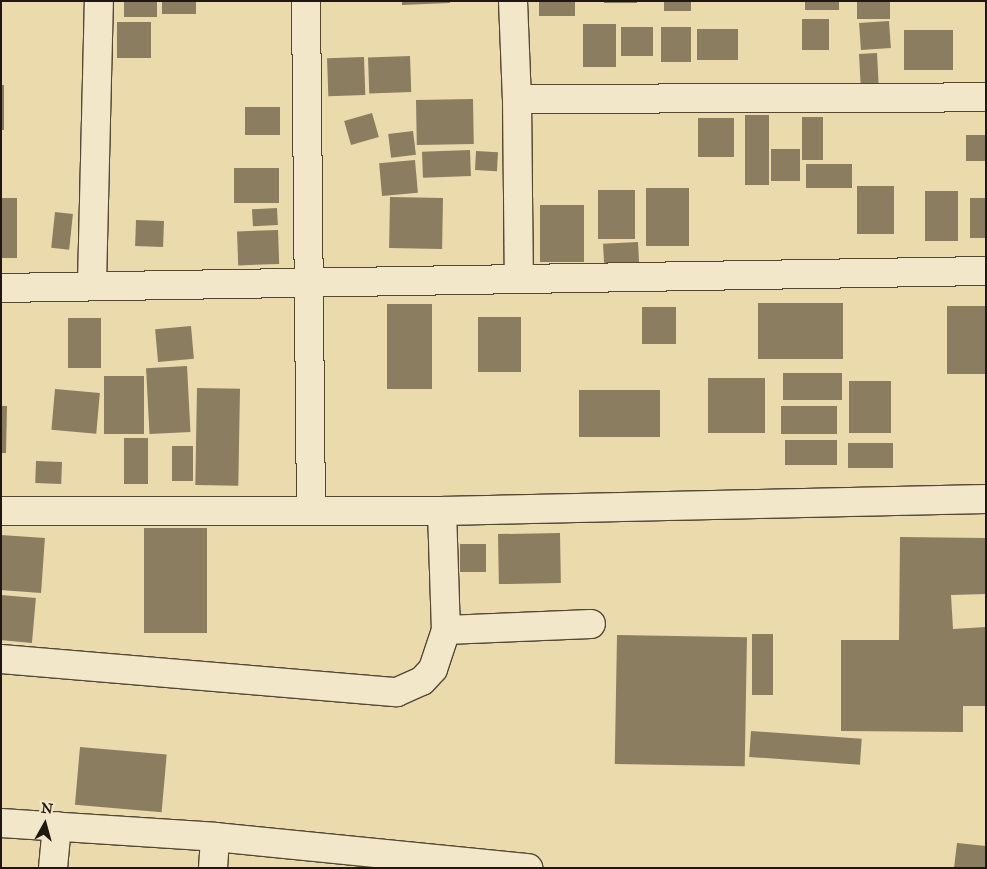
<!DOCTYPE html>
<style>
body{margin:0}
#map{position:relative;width:987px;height:869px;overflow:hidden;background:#ebdbac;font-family:"IM FELL Great Primer",serif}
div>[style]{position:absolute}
.building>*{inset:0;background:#8a7d60;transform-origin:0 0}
.roads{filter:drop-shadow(1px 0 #534836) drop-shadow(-1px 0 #534836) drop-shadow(0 1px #534836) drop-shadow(0 -1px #534836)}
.minor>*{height:28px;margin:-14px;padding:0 14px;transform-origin:14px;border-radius:14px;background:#f2e8c9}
span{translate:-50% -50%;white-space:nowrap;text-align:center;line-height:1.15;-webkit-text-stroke:4.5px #f2e8c9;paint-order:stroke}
.frame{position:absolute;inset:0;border:2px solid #20170e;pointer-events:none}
.north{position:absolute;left:20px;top:799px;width:50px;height:50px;-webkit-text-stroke:4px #f2e8c9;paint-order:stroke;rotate:7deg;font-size:14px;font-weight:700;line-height:20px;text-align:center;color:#20170e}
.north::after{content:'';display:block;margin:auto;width:18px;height:22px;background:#20170e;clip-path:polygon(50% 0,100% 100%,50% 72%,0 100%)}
</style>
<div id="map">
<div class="building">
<i style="left:124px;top:1px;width:33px;height:16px"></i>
<i style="left:162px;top:1px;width:34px;height:13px"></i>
<i style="clip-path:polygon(402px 1px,450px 1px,450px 3px,402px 5px)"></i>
<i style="left:539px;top:1px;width:36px;height:15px"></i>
<i style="left:604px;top:1px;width:33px;height:2px"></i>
<i style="left:664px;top:1px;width:27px;height:10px"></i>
<i style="left:805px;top:1px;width:34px;height:9px"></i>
<i style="left:857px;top:1px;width:33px;height:18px"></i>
<i style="left:802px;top:19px;width:27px;height:31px"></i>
<i style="left:889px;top:21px;width:27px;height:30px;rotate:86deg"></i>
<i style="left:117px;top:22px;width:34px;height:36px"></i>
<i style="left:616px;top:24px;width:43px;height:33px;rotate:90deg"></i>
<i style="left:621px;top:27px;width:32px;height:29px"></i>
<i style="left:661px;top:27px;width:30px;height:35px"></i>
<i style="left:697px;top:29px;width:41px;height:31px"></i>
<i style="left:904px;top:30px;width:49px;height:40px"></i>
<i style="left:877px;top:53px;width:33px;height:18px;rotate:87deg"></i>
<i style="left:410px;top:56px;width:36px;height:42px;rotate:88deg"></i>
<i style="left:364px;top:57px;width:38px;height:37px;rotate:88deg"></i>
<i style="left:1px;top:85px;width:3px;height:45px"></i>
<i style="left:473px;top:99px;width:45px;height:57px;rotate:89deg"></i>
<i style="left:245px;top:107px;width:35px;height:28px"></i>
<i style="left:372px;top:113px;width:25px;height:29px;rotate:74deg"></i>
<i style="left:745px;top:115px;width:24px;height:70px"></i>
<i style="left:802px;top:117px;width:21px;height:43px"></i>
<i style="left:698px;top:118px;width:36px;height:39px"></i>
<i style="left:413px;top:131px;width:24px;height:25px;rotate:83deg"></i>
<i style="left:966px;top:135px;width:20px;height:26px"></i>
<i style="left:771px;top:149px;width:29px;height:32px"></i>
<i style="left:470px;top:150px;width:26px;height:48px;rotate:88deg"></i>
<i style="left:476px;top:151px;width:22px;height:19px;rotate:3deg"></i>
<i style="left:415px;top:160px;width:33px;height:36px;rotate:85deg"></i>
<i style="left:852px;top:164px;width:24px;height:46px;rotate:90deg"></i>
<i style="left:234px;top:168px;width:45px;height:35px"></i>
<i style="left:857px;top:186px;width:37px;height:48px"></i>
<i style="left:646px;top:188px;width:43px;height:58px"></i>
<i style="left:598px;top:190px;width:37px;height:49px"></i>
<i style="left:958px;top:191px;width:50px;height:33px;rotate:90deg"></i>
<i style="left:390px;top:197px;width:53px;height:51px;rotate:1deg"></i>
<i style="left:1px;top:198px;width:16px;height:60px"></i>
<i style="left:970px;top:198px;width:16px;height:40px"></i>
<i style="left:540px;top:205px;width:44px;height:57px"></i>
<i style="left:277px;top:208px;width:17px;height:25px;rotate:87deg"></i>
<i style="left:55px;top:212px;width:18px;height:36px;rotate:6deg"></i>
<i style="left:136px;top:220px;width:28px;height:26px;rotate:2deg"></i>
<i style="left:278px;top:230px;width:34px;height:41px;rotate:88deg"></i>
<i style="left:638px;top:242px;width:21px;height:35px;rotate:87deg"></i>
<i style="left:758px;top:303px;width:85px;height:56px"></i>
<i style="left:387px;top:304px;width:45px;height:85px"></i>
<i style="left:986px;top:306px;width:68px;height:39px;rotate:90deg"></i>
<i style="left:642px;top:307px;width:34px;height:37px"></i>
<i style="left:478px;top:317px;width:43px;height:55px"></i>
<i style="left:68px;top:318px;width:33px;height:50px"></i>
<i style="left:191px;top:326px;width:33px;height:36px;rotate:85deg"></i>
<i style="left:187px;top:366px;width:66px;height:41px;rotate:87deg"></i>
<i style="left:783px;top:373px;width:59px;height:27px"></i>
<i style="left:104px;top:376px;width:40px;height:58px"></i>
<i style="left:708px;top:378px;width:57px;height:55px"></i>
<i style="left:849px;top:381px;width:42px;height:52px"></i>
<i style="left:197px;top:388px;width:43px;height:97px;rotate:1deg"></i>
<i style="left:55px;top:389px;width:45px;height:41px;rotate:5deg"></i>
<i style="left:579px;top:390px;width:81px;height:47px"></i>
<i style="clip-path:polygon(1px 406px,7px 406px,6px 453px,1px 453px)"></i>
<i style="left:781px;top:406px;width:56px;height:28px"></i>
<i style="left:124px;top:438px;width:24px;height:46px"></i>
<i style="left:785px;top:440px;width:52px;height:25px"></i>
<i style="left:848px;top:443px;width:45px;height:25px"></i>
<i style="left:172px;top:446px;width:21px;height:35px"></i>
<i style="left:36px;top:461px;width:26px;height:22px;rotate:2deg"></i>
<i style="left:144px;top:528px;width:63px;height:105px"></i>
<i style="left:560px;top:533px;width:50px;height:62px;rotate:89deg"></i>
<i style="left:1px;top:535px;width:44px;height:55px;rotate:4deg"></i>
<i style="clip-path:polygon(900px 537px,986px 538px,986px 594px,951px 595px,953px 629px,986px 627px,986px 706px,963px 706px,963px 732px,841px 731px,841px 640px,899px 640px)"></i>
<i style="left:460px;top:544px;width:26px;height:28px"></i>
<i style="left:1px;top:595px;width:35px;height:45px;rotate:5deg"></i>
<i style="left:752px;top:634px;width:21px;height:61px"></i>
<i style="left:617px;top:635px;width:130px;height:129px;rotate:1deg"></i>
<i style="left:751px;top:731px;width:111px;height:26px;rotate:4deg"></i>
<i style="left:80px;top:747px;width:87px;height:58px;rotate:5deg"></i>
<i style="clip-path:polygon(957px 843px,986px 846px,986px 868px,954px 868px)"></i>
</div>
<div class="roads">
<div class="minor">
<i style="left:306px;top:1px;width:510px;rotate:89.44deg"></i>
<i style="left:513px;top:1px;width:98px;rotate:87.7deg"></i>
<i style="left:517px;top:99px;width:469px;rotate:-0.2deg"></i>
<i style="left:517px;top:99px;width:178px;rotate:89.4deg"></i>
<i style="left:92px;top:283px;width:282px;rotate:-88.6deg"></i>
<i style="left:1px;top:288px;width:985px;rotate:-0.99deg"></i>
<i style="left:1px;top:511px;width:441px"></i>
<i style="left:442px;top:511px;width:544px;rotate:-1.26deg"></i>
<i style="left:442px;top:511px;width:119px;rotate:88.1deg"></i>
<i style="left:1px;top:659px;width:397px;rotate:4.8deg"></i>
<i style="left:397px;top:692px;width:27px;rotate:-24deg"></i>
<i style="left:422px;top:681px;width:16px;rotate:-47deg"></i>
<i style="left:433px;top:669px;width:41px;rotate:-71.6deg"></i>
<i style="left:446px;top:630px;width:145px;rotate:-2.4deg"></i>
<i style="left:1px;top:823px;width:214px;rotate:3.7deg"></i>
<i style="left:215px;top:837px;width:315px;rotate:5.7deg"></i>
<i style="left:53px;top:868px;width:42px;rotate:-84.6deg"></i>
<i style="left:213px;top:868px;width:31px;rotate:-86deg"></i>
</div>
</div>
<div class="frame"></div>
<div class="north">N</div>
</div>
